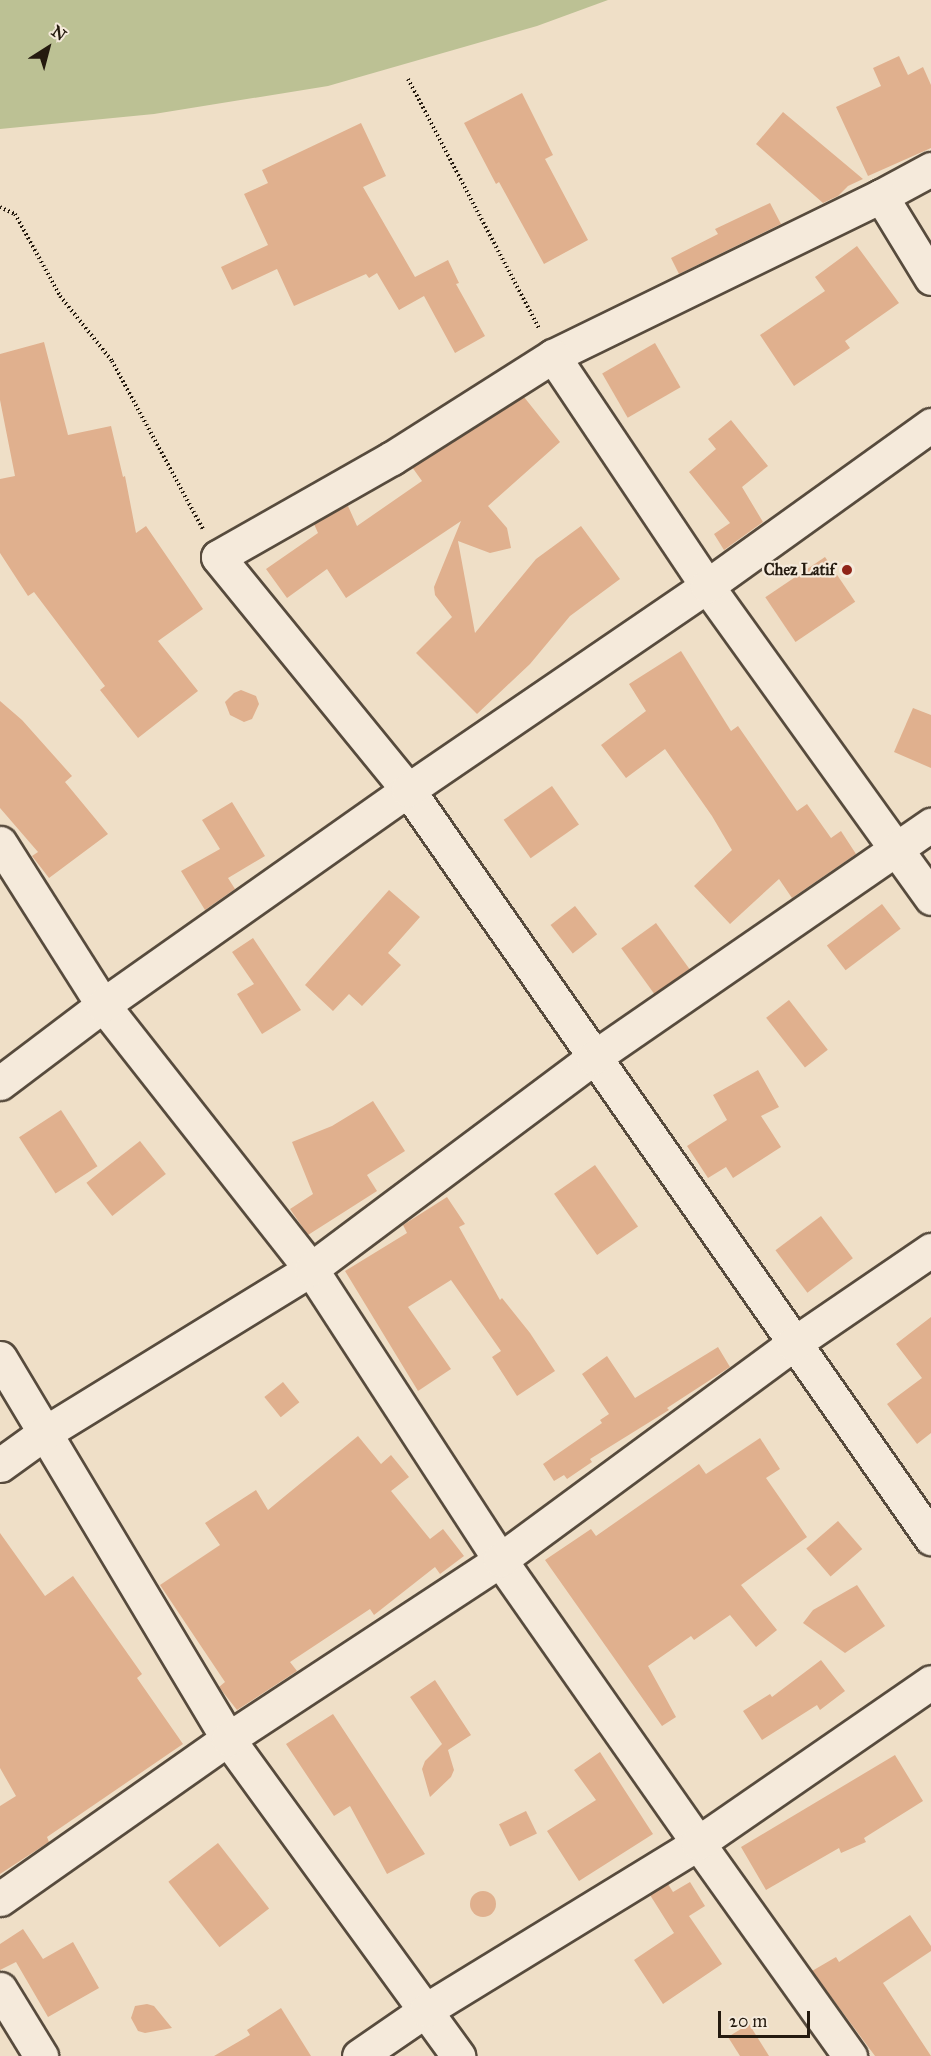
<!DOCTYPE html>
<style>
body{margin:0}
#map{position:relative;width:931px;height:2056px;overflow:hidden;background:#efdfc7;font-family:"IM FELL Great Primer",serif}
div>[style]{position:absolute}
.green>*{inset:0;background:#bcc194}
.building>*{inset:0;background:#e0b08e;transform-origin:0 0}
.round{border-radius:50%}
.path>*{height:4px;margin-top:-2px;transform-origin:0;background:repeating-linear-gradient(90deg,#241a0f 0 1.5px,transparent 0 4.5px)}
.roads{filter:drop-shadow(2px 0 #574b3d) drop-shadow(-2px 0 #574b3d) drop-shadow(0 2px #574b3d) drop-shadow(0 -2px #574b3d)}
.minor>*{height:33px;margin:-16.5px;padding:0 16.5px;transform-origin:16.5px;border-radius:16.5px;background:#f5eadb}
.dots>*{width:16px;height:16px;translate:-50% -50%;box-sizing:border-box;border:3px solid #f5eadb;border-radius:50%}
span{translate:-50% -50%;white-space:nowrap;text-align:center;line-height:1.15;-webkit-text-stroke:4.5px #f5eadb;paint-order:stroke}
.poi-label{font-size:16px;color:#241a0f;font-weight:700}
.right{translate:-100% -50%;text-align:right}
.north{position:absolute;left:18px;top:18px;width:60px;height:60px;-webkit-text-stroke:4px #f5eadb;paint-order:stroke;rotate:36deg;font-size:16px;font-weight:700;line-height:24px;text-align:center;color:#241a0f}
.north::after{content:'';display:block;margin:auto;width:21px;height:27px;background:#241a0f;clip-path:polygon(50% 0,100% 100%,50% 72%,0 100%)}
.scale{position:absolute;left:718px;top:2011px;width:92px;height:27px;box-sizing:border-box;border:3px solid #241a0f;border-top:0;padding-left:8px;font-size:18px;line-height:21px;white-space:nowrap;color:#241a0f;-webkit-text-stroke:4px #f5eadb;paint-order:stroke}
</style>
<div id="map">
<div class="green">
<i style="clip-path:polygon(0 0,608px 0,537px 26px,328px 86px,154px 114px,0 129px)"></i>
</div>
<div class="building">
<i style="clip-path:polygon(899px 56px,908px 75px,923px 67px,931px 85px,931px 148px,868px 176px,836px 107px,881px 86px,873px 68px)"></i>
<i style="clip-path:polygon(522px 93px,553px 155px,545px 159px,588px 240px,544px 264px,499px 182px,496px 184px,464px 123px)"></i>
<i style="clip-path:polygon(783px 112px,863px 179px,848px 186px,838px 196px,823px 203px,756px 144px)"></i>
<i style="clip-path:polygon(361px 123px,386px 176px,363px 187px,415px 277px,448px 260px,459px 283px,456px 284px,485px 336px,455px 353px,424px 296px,399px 310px,377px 273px,369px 278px,366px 274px,294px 306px,277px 269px,232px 290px,221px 267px,268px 245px,244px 194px,268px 183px,262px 170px)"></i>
<i style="clip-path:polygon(770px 203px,781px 224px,679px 274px,671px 258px,718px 234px,715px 229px)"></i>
<i style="clip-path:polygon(857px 246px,899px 303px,845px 341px,850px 348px,794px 386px,760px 335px,825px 291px,815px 277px)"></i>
<i style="clip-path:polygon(44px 342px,68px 435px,111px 426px,123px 477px,125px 476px,136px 533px,146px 526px,203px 609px,158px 641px,198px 691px,138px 738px,100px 690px,105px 686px,34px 592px,28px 596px,0 553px,0 479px,15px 476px,0 400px,0 354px)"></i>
<i style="left:655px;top:343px;width:51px;height:61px;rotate:60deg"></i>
<i style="clip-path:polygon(524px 397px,560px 442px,488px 506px,507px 528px,511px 548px,490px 553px,458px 541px,475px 633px,536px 559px,581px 526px,620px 579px,570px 616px,530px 664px,477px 714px,416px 653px,452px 617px,435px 595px,434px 587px,461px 521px,346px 598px,327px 569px,287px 598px,266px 569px,318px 533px,314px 524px,338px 510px,348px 506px,357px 526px,422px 481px,412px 467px)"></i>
<i style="clip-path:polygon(731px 420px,768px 466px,742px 487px,763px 522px,724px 550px,714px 534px,730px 523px,689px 472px,716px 449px,708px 439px)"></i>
<i style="left:825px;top:557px;width:54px;height:72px;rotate:56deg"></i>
<i style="clip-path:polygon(681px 651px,731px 731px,738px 726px,797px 811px,807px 804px,831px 838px,841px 831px,856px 854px,792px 898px,779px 879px,730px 924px,694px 886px,732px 850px,712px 816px,665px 749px,626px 778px,601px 745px,646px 711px,629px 684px)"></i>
<i style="clip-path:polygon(241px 690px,256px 696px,259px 704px,252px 719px,244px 722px,230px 715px,225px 702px,234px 693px)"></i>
<i style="clip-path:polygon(0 701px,22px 720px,72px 776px,65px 782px,108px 834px,49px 878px,32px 856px,38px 852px,0 808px)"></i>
<i style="clip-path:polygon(913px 708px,931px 715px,931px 768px,894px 752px)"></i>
<i style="left:552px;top:786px;width:47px;height:59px;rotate:55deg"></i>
<i style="clip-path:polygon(232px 802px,265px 856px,228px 878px,235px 889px,205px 910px,181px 871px,220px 849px,202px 820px)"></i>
<i style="clip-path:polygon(389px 890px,420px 917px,388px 953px,401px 965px,362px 1006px,349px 994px,333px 1011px,305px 985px)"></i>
<i style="left:882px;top:904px;width:31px;height:69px;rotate:53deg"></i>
<i style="left:575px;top:906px;width:36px;height:31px;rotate:52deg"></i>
<i style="left:656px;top:923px;width:57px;height:43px;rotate:54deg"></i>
<i style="clip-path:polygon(253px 938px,301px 1010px,262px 1034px,237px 994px,254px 984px,232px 952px)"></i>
<i style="left:789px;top:1000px;width:63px;height:29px;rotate:52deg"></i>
<i style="clip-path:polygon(758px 1070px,779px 1107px,761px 1116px,781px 1147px,733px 1178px,726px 1167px,708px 1178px,687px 1146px,727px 1120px,713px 1095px)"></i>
<i style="clip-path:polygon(373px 1101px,405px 1151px,367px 1175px,377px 1191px,308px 1235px,290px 1209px,313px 1194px,292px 1142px,332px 1126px)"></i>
<i style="left:61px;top:1110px;width:67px;height:50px;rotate:57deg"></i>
<i style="left:140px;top:1141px;width:42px;height:68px;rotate:52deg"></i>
<i style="left:595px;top:1165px;width:75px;height:50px;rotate:55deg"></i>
<i style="clip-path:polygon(447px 1197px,465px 1224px,459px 1227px,500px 1300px,502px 1298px,530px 1333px,555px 1371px,517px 1396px,492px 1357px,501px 1351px,451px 1280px,408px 1307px,451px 1369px,418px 1391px,345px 1271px,407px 1233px,403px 1225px)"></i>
<i style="left:821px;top:1216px;width:53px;height:57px;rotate:53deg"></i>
<i style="clip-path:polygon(931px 1317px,931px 1433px,917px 1444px,887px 1404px,922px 1378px,896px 1344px)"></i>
<i style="clip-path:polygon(718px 1347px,730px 1367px,667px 1408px,669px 1410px,590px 1459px,592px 1462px,567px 1479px,564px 1475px,554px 1481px,543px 1464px,602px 1423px,600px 1420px,609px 1414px,582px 1374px,607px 1356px,635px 1398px)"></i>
<i style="left:283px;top:1382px;width:26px;height:24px;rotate:51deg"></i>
<i style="clip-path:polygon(358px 1436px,381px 1464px,391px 1455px,409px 1477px,391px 1491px,430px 1539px,443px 1529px,464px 1556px,440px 1574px,435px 1567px,374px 1615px,370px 1609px,290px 1662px,297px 1671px,237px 1710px,219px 1687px,225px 1682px,160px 1585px,220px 1545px,205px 1523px,256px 1490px,268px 1510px)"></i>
<i style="clip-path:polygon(760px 1438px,780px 1469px,766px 1478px,807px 1537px,741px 1585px,777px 1630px,756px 1647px,730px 1615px,694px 1640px,691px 1636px,648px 1666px,676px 1717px,662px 1726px,545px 1560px,591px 1529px,596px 1536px,699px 1464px,706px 1474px)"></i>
<i style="left:838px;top:1521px;width:37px;height:42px;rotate:49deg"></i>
<i style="clip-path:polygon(0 1533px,45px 1596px,73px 1576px,142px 1674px,137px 1678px,183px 1744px,47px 1837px,49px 1842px,0 1874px,0 1806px,16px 1796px,0 1768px)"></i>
<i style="clip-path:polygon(857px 1585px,885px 1626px,845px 1653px,803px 1623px,813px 1610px)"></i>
<i style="clip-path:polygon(821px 1660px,845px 1691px,820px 1710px,817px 1705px,762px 1740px,743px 1711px,770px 1694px,772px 1697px)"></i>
<i style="clip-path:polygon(435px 1680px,471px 1735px,448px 1750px,454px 1770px,451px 1777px,430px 1797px,422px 1769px,425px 1761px,442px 1744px,410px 1697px)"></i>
<i style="clip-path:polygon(333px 1714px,425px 1854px,387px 1874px,350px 1806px,334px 1816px,286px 1744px)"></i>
<i style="clip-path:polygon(600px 1752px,653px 1834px,579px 1881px,547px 1831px,596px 1800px,574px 1770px)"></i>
<i style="clip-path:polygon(895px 1755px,923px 1801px,864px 1838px,866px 1842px,841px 1853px,839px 1848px,766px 1890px,741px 1847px)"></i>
<i style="left:526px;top:1811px;width:25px;height:30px;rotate:64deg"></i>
<i style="left:218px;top:1843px;width:83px;height:63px;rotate:52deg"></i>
<i style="clip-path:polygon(690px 1882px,705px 1906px,689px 1916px,722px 1964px,663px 2004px,634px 1960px,674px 1933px,650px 1895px,668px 1884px,673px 1892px)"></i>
<i class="round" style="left:470px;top:1891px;width:26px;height:26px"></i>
<i style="clip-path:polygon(910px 1915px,931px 1946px,931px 1951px,883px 1983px,931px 2056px,875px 2056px,812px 1971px,836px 1957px,839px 1962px)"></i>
<i style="clip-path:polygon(23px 1929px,43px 1959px,73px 1942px,99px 1988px,48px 2017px,16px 1962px,0 1970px,0 1944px)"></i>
<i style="clip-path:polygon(147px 2004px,154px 2006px,172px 2028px,145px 2033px,138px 2031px,131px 2018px,135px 2006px)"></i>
<i style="clip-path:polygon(281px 2008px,311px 2056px,214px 2056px,250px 2035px,247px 2030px)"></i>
<i style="clip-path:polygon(749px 2024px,769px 2056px,740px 2056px,728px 2037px)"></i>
</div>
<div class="path">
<i style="left:408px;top:79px;width:281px;rotate:62.3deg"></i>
<i style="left:0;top:207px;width:17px;rotate:25deg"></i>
<i style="left:15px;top:214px;width:94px;rotate:61.2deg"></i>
<i style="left:60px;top:296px;width:83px;rotate:51.3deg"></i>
<i style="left:112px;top:361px;width:193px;rotate:61.6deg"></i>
</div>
<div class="roads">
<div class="minor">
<i style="left:931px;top:169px;width:57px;rotate:151.6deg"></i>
<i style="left:881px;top:196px;width:365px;rotate:154deg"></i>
<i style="left:553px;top:356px;width:191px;rotate:147.6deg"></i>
<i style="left:392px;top:458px;width:200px;rotate:150.4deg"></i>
<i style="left:218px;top:557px;width:301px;rotate:50.8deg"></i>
<i style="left:408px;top:790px;width:913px;rotate:55.04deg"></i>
<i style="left:881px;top:196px;width:96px;rotate:58.6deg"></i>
<i style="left:553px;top:356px;width:277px;rotate:56.2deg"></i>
<i style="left:707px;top:586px;width:384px;rotate:54.3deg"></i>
<i style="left:0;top:843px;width:192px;rotate:57.6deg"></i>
<i style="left:103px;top:1005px;width:336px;rotate:51.8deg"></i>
<i style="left:311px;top:1269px;width:347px;rotate:57deg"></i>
<i style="left:500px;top:1560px;width:345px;rotate:55deg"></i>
<i style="left:698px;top:1843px;width:262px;rotate:54.5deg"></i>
<i style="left:0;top:1083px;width:129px;rotate:-37.1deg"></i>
<i style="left:103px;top:1005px;width:373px;rotate:-35.2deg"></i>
<i style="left:408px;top:790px;width:362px;rotate:-34.3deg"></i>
<i style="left:707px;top:586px;width:276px;rotate:-35.7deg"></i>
<i style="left:0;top:1358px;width:444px;rotate:59.1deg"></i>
<i style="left:228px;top:1739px;width:392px;rotate:54deg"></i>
<i style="left:0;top:1465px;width:53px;rotate:-35.8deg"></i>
<i style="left:43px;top:1434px;width:315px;rotate:-31.6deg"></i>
<i style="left:311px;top:1269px;width:352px;rotate:-36.8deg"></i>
<i style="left:593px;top:1058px;width:411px;rotate:-34.6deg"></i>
<i style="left:0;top:1899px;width:279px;rotate:-35.1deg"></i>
<i style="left:228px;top:1739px;width:326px;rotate:-33.3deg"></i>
<i style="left:500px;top:1560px;width:364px;rotate:-36.4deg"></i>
<i style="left:793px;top:1344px;width:167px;rotate:-34.3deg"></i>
<i style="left:0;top:1989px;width:79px;rotate:58.5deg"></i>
<i style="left:359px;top:2056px;width:81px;rotate:-34.5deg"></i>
<i style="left:426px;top:2010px;width:319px;rotate:-31.5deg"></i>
<i style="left:698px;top:1843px;width:283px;rotate:-34.6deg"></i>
</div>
</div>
<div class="dots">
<i style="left:847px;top:570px;background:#8f2418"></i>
</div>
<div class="poi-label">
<span class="right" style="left:835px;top:570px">Chez Latif</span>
</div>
<div class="north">N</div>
<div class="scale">20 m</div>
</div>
